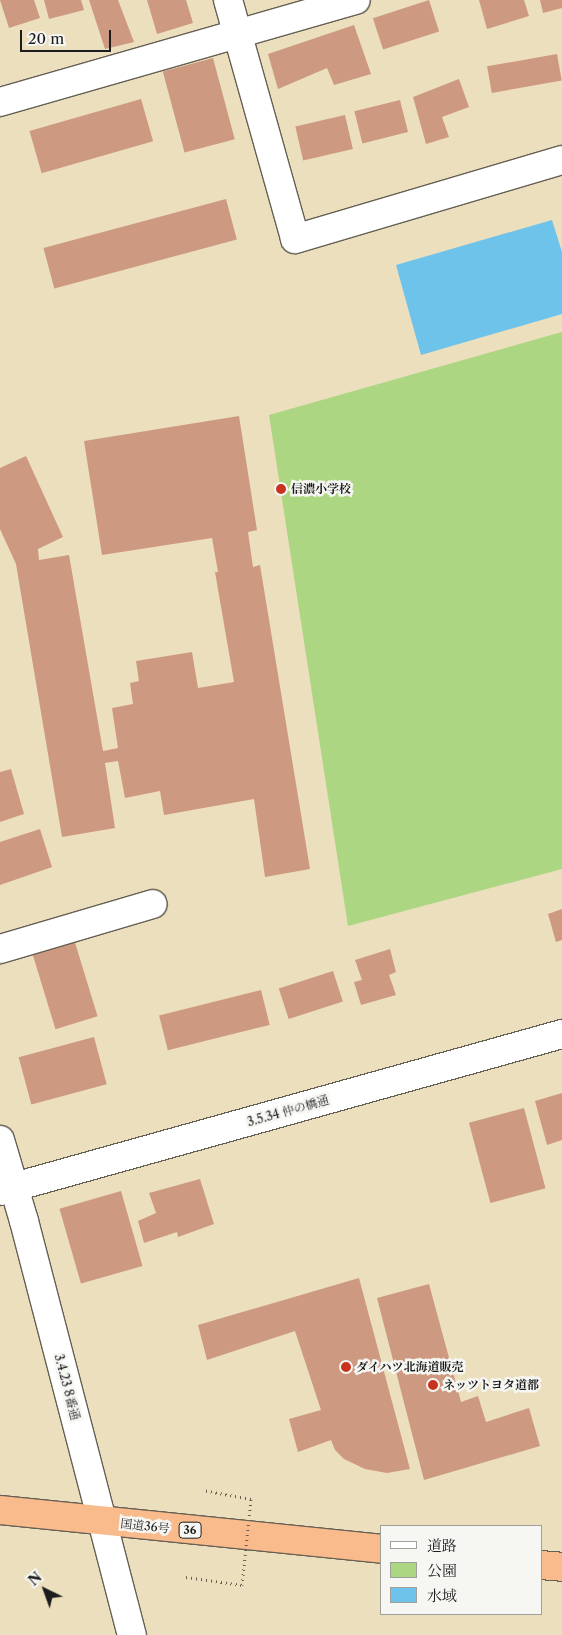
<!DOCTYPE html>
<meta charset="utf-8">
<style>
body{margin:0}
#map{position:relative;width:562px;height:1635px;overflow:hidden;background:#ecdfbd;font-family:"Libre Caslon Text","Noto Serif JP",serif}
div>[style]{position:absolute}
.green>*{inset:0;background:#acd681}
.water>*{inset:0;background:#6dc3ea}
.building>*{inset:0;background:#cd9981;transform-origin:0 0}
.roads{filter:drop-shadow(1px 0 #656054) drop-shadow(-1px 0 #656054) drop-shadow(0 1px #656054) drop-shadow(0 -1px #656054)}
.minor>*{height:28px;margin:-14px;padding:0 14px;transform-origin:14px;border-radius:14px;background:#fff}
.highway>*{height:28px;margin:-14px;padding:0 14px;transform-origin:14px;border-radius:14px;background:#fabb8c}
.path-bridge>*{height:3px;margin-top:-1.5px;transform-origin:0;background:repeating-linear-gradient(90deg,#656054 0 1px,transparent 0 5px)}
.dots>*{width:14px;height:14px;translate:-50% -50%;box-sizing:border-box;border:2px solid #f6f6f2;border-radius:50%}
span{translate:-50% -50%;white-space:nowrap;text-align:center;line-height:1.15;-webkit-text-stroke:5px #f6f6f2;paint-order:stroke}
.shield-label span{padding:1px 4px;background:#f6f6f2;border:1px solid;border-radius:4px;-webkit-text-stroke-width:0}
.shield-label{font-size:11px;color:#1c1c1c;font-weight:700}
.poi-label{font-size:12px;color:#1c1c1c;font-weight:700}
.left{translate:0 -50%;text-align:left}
.street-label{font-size:12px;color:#1c1c1c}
.legend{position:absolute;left:380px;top:1525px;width:162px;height:90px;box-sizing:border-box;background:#f6f6f2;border:1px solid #9f9f9c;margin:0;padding:6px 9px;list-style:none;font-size:15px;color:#1c1c1c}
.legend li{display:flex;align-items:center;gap:10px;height:25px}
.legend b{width:25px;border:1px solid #9f9f9c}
.north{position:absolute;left:20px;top:1565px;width:50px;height:50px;-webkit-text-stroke:4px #f6f6f2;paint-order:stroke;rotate:318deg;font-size:14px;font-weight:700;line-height:20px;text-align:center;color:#1c1c1c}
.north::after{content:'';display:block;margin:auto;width:18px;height:22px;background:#1c1c1c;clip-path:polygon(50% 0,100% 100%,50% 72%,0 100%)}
.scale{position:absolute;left:20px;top:30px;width:91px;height:22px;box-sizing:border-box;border:2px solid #1c1c1c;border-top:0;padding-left:6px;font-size:15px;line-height:18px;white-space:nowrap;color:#1c1c1c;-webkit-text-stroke:4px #f6f6f2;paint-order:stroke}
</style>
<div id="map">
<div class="green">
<i style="clip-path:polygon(562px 332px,562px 869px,348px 926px,269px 415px)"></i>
</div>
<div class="water">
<i style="clip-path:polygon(552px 220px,562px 252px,562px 314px,421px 355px,396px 265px)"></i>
</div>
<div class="building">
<i style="clip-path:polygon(0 0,34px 0,40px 18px,9px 28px)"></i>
<i style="clip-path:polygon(44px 0,81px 0,84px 10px,49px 19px)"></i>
<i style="clip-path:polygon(89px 0,118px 0,134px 42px,105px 49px)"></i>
<i style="clip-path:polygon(147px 0,186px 0,193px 23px,157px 34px)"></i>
<i style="left:429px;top:0;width:33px;height:59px;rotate:72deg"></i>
<i style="clip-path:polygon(479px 0,524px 0,529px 16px,487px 29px)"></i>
<i style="clip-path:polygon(540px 0,562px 0,562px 8px,543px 13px)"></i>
<i style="clip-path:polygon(354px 25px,371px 74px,334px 85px,327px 68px,278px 89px,268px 54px)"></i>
<i style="left:557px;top:54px;width:27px;height:71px;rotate:80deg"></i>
<i style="left:213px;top:58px;width:84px;height:52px;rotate:75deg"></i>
<i style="clip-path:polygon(459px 79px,469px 107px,442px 117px,449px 137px,426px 144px,413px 97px)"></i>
<i style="left:141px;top:99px;width:44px;height:116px;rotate:74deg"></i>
<i style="left:400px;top:100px;width:33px;height:47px;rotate:76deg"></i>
<i style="left:345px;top:115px;width:35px;height:51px;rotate:77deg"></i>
<i style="left:226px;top:199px;width:42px;height:189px;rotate:75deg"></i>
<i style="clip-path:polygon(239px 416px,257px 530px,248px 532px,253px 567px,260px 565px,310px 869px,265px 877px,254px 799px,164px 815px,160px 791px,125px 798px,118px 761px,105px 763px,115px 828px,62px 837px,16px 564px,0 529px,0 468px,26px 456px,63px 537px,38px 549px,39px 560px,69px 555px,103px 751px,118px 748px,112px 708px,133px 704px,130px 683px,139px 681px,136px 661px,192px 652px,198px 688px,234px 682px,215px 572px,218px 572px,212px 538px,102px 555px,84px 441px)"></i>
<i style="clip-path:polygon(11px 769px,24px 814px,0 822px,0 772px)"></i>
<i style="clip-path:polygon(40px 829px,52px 867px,0 885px,0 842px)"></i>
<i style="clip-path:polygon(562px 909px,562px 940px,556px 942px,548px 914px)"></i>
<i style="left:73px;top:936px;width:84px;height:44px;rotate:73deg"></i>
<i style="clip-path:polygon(390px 949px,396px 972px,389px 975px,396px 995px,361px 1005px,354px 982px,362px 980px,355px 960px)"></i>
<i style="left:333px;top:971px;width:32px;height:57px;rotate:72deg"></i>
<i style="left:261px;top:990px;width:36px;height:105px;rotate:76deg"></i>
<i style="left:94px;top:1037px;width:49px;height:78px;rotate:75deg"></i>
<i style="clip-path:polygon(562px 1093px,562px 1140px,547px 1145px,535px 1101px)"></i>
<i style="left:524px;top:1108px;width:83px;height:57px;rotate:75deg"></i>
<i style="clip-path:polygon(200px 1179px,214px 1224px,178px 1237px,177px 1232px,144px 1243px,138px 1221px,156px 1213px,149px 1193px)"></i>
<i style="left:121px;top:1191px;width:78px;height:64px;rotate:74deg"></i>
<i style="clip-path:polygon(359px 1278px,410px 1469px,387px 1473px,365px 1469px,344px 1459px,335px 1450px,331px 1440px,298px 1452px,289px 1419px,321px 1410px,295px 1331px,207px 1360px,198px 1325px)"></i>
<i style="clip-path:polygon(429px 1284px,461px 1402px,478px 1396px,486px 1422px,529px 1408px,540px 1446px,424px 1480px,377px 1298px)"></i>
</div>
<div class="roads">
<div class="minor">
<i style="left:228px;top:0;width:248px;rotate:74.3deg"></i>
<i style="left:295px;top:239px;width:278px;rotate:-16.5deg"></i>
<i style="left:0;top:102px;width:370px;rotate:-16deg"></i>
<i style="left:0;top:949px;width:159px;rotate:-16.4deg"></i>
<i style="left:0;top:1140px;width:84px;rotate:73.5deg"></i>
<i style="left:24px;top:1221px;width:428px;rotate:75.4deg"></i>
<i style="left:0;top:1191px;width:584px;rotate:-15.61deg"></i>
</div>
<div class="highway">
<i style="left:0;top:1510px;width:383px;rotate:5.8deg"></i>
<i style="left:541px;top:1565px;width:21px;rotate:5deg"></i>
</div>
</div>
<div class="path-bridge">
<i style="left:186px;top:1577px;width:57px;rotate:8.1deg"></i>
<i style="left:242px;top:1585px;width:86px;rotate:-84deg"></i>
<i style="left:251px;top:1499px;width:49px;rotate:-169.4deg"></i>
</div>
<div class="dots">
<i style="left:281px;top:489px;background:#c8321e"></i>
<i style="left:346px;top:1367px;background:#c8321e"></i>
<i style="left:433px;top:1385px;background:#c8321e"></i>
</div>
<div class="shield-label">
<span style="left:190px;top:1530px">36</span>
</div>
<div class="poi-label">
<span class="left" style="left:291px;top:489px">信濃小学校</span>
<span class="left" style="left:356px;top:1367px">ダイハツ北海道販売</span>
<span class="left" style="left:443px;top:1385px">ネッツトヨタ道都</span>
</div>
<div class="street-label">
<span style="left:288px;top:1111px;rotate:-16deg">3.5.34 仲の橋通</span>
<span style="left:67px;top:1387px;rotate:75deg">3.4.23 8番通</span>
<span style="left:145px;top:1526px;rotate:6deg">国道36号</span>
</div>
<ul class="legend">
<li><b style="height:6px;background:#fff"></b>道路</li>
<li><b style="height:14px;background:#acd681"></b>公園</li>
<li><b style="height:14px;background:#6dc3ea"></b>水域</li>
</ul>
<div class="north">N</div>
<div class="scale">20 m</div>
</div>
